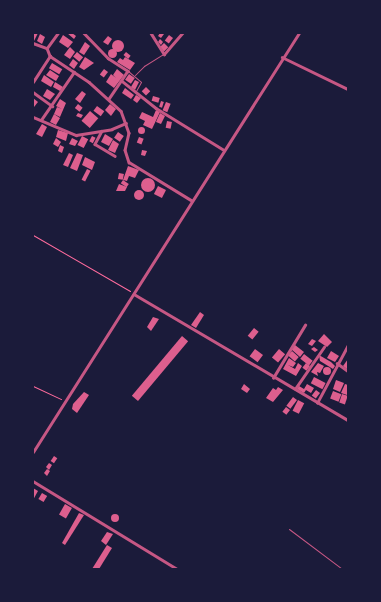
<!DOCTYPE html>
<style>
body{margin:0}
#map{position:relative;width:381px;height:602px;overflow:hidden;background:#1b1b3a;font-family:"DM Sans",sans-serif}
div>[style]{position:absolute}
.building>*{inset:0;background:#dd5f8e;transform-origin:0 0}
.round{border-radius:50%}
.path>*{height:1px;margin:-0.5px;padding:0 0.5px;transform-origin:0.5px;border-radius:0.5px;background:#ff6b9d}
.service>*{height:1px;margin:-0.5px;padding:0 0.5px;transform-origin:0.5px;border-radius:0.5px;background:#c65784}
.minor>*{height:2.5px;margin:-1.25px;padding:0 1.25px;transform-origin:1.25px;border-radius:1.25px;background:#c65784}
.tertiary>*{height:3px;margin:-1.5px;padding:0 1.5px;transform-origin:1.5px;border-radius:1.5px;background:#c65784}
span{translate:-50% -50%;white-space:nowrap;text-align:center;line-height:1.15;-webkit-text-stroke:3px #1b1b3a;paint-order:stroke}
.frame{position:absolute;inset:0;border:34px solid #1b1b3a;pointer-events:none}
</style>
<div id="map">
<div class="building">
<i style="clip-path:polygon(33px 33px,38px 33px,33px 43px)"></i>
<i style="clip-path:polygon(67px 33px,72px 33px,76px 36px,74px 39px)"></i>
<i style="clip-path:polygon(160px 33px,164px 34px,161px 38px,158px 36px)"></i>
<i style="clip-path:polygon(40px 34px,45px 37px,42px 44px,37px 41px)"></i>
<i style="clip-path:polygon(63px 35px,73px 42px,68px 48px,59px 42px)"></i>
<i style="left:169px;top:35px;width:5px;height:7px;rotate:37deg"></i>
<i style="clip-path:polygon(108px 36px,112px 39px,108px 45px,103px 42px)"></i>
<i style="clip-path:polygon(160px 39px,163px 42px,161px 45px,158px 42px)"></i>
<i class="round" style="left:112px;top:40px;width:12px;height:12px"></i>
<i style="clip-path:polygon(85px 42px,90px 46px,84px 55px,79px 52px)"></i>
<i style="left:164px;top:43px;width:6px;height:6px;rotate:45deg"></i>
<i style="clip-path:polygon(70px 47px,75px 52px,70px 59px,64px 55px)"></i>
<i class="round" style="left:107.5px;top:48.5px;width:9px;height:9px"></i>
<i style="left:77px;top:52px;width:8px;height:6px;rotate:40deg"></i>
<i style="left:126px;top:52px;width:6px;height:4px;rotate:39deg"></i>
<i style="clip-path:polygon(85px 57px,94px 63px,84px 70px,79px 67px)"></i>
<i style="clip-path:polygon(125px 57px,135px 63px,130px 70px,117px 62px,120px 58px,123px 60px)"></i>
<i style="clip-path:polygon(73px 59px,78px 63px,74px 69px,69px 65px)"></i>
<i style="left:52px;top:63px;width:12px;height:6px;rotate:31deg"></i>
<i style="left:104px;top:69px;width:5px;height:7px;rotate:37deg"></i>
<i style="clip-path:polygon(117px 69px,124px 75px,114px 88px,106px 82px,111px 74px,116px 78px,113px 75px)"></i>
<i style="clip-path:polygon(50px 70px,59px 76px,56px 81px,46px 75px)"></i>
<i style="left:129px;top:74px;width:7px;height:7px;rotate:34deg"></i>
<i style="clip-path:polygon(44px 75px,54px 82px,51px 87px,41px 81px)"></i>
<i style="clip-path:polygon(135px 80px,139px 82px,135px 90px,131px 87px)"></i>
<i style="clip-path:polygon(55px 82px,63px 87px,60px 91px,53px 87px)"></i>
<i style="left:146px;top:87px;width:6px;height:6px;rotate:45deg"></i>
<i style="clip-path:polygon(125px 88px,134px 95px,131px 99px,122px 93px)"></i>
<i style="clip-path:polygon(47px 89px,55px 94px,50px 100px,43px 96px)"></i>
<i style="clip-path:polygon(82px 91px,86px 94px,80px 103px,75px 99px)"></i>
<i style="clip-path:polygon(136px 95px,141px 98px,137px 103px,133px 100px)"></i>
<i style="left:153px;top:96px;width:7px;height:5px;rotate:16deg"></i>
<i style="clip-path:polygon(33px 98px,38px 102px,34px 107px,33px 106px)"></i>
<i style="clip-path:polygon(60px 99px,66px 103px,60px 117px,54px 114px,57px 107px,62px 109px,56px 106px)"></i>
<i style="left:161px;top:101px;width:3px;height:6px;rotate:18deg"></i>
<i style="left:166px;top:102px;width:5px;height:9px;rotate:22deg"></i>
<i style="left:78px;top:104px;width:6px;height:5px;rotate:39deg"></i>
<i style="clip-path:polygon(110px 104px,116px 109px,111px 116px,105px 110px)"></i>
<i style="left:97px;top:106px;width:9px;height:6px;rotate:36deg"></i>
<i style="clip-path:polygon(156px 110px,160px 112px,152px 129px,143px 125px,145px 121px,139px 118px,142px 112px,153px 117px)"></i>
<i style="left:90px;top:111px;width:11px;height:13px;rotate:41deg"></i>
<i style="clip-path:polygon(78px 113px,83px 115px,81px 118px,76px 116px)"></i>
<i style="clip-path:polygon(160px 113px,165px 116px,161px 124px,156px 122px)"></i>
<i style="clip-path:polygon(54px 114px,60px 118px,56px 125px,50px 122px)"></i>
<i style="left:167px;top:121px;width:5px;height:7px;rotate:11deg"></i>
<i style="clip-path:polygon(42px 124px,47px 127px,42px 137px,36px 134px)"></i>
<i class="round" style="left:137.5px;top:126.5px;width:7px;height:7px"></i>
<i style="clip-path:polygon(58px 130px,68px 133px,66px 141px,56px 137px)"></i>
<i style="left:118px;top:132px;width:7px;height:7px;rotate:34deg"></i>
<i style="clip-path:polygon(105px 134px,113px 139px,109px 146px,101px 142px)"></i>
<i style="left:82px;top:136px;width:7px;height:10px;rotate:27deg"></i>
<i style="left:92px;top:136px;width:4px;height:6px;rotate:27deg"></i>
<i style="left:139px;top:137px;width:5px;height:6px;rotate:22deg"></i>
<i style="clip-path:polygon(56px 138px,61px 142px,58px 147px,53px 144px)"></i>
<i style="clip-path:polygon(72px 138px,78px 141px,75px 146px,69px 144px)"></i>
<i style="clip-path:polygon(113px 140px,119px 144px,115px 153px,108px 150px)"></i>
<i style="clip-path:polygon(60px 145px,64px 147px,62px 153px,58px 151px)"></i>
<i style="clip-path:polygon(142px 150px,147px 151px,145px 156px,141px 155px)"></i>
<i style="clip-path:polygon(69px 153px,73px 155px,68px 167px,63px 165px)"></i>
<i style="clip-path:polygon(77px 153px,83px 155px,77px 171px,70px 168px)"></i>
<i style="clip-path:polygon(85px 157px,95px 162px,92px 170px,82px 165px)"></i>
<i style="clip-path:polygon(128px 166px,139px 170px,135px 178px,129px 176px,127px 181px,123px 180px)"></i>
<i style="left:87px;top:169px;width:4px;height:12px;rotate:27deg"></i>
<i style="left:119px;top:173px;width:5px;height:6px;rotate:11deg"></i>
<i class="round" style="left:141px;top:178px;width:14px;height:14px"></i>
<i style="left:123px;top:180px;width:7px;height:4px;rotate:34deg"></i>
<i style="clip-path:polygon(119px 184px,127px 187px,125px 191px,116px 191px)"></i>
<i style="left:158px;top:186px;width:9px;height:9px;rotate:27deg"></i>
<i class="round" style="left:134px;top:190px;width:10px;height:10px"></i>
<i style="clip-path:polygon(200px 312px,204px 315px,196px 328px,191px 325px)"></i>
<i style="clip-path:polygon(153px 317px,159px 319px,151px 331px,147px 327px)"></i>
<i style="left:254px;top:328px;width:6px;height:10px;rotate:39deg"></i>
<i style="clip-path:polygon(324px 334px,332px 342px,327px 347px,318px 341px)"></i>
<i style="left:182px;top:336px;width:8px;height:78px;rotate:40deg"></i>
<i style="clip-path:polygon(312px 339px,316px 341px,312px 346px,308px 344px)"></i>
<i style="clip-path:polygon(295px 345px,304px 352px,300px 357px,291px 349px)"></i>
<i style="clip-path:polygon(314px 347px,318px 350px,315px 352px,311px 349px)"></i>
<i style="left:255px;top:349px;width:10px;height:9px;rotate:37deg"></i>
<i style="left:279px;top:349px;width:8px;height:11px;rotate:40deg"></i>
<i style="left:292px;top:351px;width:9px;height:6px;rotate:41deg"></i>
<i style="clip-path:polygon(331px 351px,339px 356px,335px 362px,327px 358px)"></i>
<i style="left:304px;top:354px;width:11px;height:6px;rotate:38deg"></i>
<i style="clip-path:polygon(319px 355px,331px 362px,335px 366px,333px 369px,320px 361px)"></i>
<i style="clip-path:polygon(289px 358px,296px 363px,293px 367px,288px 365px,295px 369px,298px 363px,302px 366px,296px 376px,283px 369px)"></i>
<i style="clip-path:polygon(348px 359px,348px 370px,343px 366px)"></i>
<i style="left:306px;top:363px;width:5px;height:6px;rotate:37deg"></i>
<i style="clip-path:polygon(318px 363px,324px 366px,320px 373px,317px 372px,318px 376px,311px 372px)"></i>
<i class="round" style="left:323px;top:367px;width:8px;height:8px"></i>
<i style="left:314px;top:377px;width:13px;height:7px;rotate:27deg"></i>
<i style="clip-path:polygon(336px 380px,344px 383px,340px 392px,333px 389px)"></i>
<i style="clip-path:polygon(244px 384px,250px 389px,247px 393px,241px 389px)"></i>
<i style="clip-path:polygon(307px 384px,314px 388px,311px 393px,306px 390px,304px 393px,297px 389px,299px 386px,304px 389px)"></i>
<i style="clip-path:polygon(345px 384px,348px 385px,347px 395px,341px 393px)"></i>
<i style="clip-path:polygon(278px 387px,283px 390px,273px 402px,266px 398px,273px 388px,276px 390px)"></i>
<i style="left:316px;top:390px;width:5px;height:7px;rotate:37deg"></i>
<i style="left:333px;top:391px;width:9px;height:8px;rotate:21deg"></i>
<i style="clip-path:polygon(84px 392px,89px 395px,77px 413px,72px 409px,73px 404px)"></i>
<i style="left:342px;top:394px;width:6px;height:9px;rotate:18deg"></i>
<i style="left:293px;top:397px;width:5px;height:11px;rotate:37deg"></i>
<i style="left:298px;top:400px;width:7px;height:12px;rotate:27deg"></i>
<i style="left:286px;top:407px;width:5px;height:6px;rotate:37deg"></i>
<i style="left:54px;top:456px;width:4px;height:6px;rotate:34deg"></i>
<i style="clip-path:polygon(49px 463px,52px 465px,49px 470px,46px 467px)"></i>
<i style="clip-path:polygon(47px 469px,50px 471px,47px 476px,44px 473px)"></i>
<i style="clip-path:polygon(33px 488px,38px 491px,33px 500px)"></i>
<i style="left:42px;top:493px;width:6px;height:7px;rotate:31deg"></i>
<i style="left:65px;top:504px;width:8px;height:12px;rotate:30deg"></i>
<i style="clip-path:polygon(79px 513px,84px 515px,65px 545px,62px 543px)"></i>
<i class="round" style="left:111px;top:514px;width:8px;height:8px"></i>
<i style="clip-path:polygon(107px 532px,113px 534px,106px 545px,101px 541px)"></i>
<i style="clip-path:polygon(107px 545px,112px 548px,99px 569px,92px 569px)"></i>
</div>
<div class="path">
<i style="left:33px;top:235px;width:112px;rotate:30deg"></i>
<i style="left:33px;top:386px;width:31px;rotate:25deg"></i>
</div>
<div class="service">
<i style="left:128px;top:71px;width:17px;rotate:40deg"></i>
<i style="left:141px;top:82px;width:10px;rotate:119deg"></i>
<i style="left:135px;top:75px;width:13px;rotate:-45deg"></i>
<i style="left:144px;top:66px;width:22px;rotate:-32deg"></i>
<i style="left:289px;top:529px;width:66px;rotate:37deg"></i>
</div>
<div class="minor">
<i style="left:84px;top:33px;width:35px;rotate:46deg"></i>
<i style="left:108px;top:58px;width:24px;rotate:33deg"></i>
<i style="left:128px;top:71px;width:34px;rotate:124deg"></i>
<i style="left:151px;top:33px;width:25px;rotate:58deg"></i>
<i style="left:164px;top:54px;width:28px;rotate:-49deg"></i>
<i style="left:33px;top:43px;width:15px;rotate:20deg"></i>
<i style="left:47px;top:48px;width:9px;rotate:69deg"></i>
<i style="left:50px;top:56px;width:47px;rotate:33.7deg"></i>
<i style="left:89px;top:82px;width:43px;rotate:42.2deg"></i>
<i style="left:121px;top:111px;width:23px;rotate:70deg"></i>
<i style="left:129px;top:133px;width:17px;rotate:103deg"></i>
<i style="left:125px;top:150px;width:13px;rotate:72deg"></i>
<i style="left:129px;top:162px;width:73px;rotate:31.5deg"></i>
<i style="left:47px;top:48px;width:19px;rotate:-54deg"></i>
<i style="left:282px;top:57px;width:73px;rotate:25.9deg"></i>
<i style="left:122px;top:81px;width:43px;rotate:38.5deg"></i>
<i style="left:156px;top:108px;width:80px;rotate:31.7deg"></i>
<i style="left:33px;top:82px;width:31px;rotate:-57deg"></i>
<i style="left:33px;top:92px;width:24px;rotate:36deg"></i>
<i style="left:33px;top:117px;width:47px;rotate:22.7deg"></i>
<i style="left:76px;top:135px;width:36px;rotate:-9deg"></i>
<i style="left:112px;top:129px;width:15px;rotate:-23deg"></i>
<i style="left:41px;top:120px;width:58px;rotate:-55.5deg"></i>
<i style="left:102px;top:131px;width:15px;rotate:118deg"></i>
<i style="left:95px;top:144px;width:23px;rotate:31deg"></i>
<i style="left:134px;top:294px;width:248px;rotate:30.5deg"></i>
<i style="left:337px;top:363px;width:14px;rotate:36deg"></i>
<i style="left:273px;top:378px;width:62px;rotate:-58.9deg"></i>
<i style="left:295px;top:389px;width:51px;rotate:-55.4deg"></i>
<i style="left:317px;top:403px;width:66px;rotate:-61.9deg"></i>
<i style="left:33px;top:481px;width:169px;rotate:31.4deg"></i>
</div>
<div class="tertiary">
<i style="left:33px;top:452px;width:496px;rotate:-57.6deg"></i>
</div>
<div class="frame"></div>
</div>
